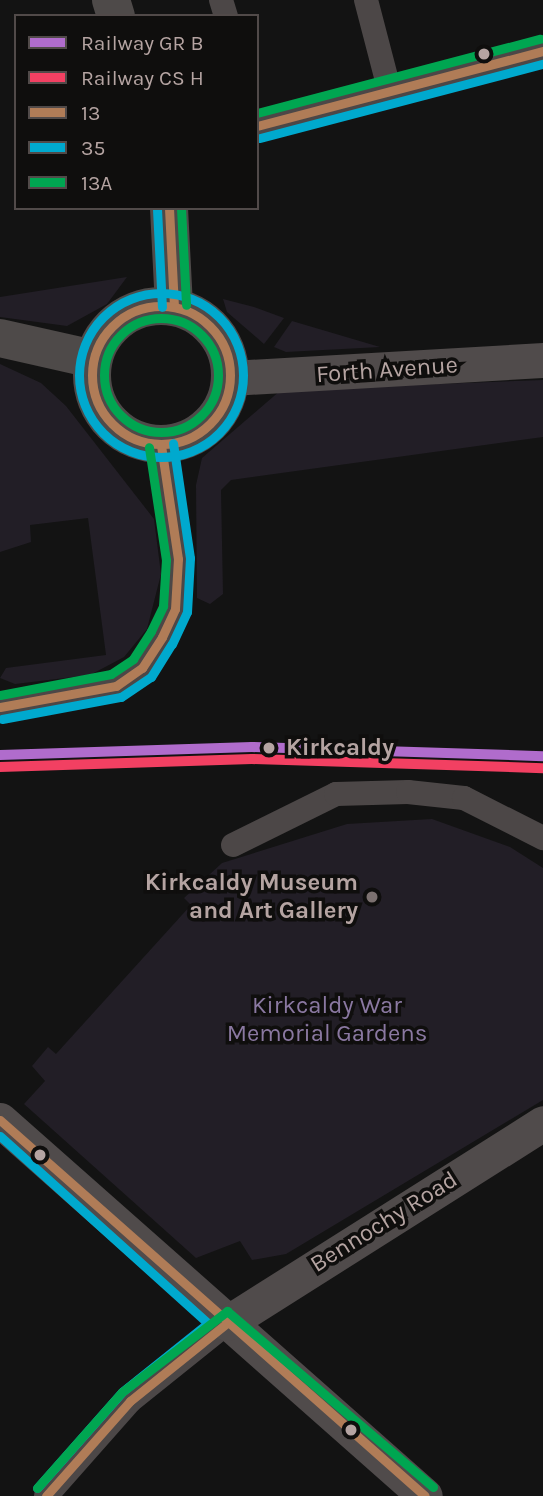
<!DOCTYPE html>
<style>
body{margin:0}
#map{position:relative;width:543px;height:1496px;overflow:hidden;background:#131313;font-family:Karla,sans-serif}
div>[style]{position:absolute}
.green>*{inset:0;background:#221e26}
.street>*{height:24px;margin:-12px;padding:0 12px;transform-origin:12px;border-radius:12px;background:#4c4747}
.secondary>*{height:35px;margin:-17.5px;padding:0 17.5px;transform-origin:17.5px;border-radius:17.5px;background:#504b4b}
.primary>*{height:38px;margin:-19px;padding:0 19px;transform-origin:19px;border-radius:19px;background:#4e4a49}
.primary>.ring{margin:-19px;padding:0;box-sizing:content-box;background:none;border:38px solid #4e4a49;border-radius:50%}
.bus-1>*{height:9px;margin:-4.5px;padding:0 4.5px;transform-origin:4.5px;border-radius:4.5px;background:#b07c57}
.bus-1>.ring{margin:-4.5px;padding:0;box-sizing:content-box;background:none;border:9px solid #b07c57;border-radius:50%}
.bus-2>*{height:9px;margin:-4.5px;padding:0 4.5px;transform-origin:4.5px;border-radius:4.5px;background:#00a9ce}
.bus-2>.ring{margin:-4.5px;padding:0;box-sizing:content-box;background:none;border:9px solid #00a9ce;border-radius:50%}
.bus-3>*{height:9px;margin:-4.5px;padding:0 4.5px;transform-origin:4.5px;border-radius:4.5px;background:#00a651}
.bus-3>.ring{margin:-4.5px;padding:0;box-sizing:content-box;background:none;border:9px solid #00a651;border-radius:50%}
.rail-1>*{height:10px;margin:-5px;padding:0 5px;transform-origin:5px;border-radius:5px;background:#b06ccc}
.rail-2>*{height:10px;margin:-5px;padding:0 5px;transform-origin:5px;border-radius:5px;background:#f24062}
.dots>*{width:19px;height:19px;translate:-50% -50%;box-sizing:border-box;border:4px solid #0f0e0d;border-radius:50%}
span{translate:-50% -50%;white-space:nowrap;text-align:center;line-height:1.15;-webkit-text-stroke:7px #0f0e0d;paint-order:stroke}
.street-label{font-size:24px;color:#b5a4a2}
.stop-label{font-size:24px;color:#b5a4a2;font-weight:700}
.left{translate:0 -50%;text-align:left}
.poi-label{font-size:24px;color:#b5a4a2;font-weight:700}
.right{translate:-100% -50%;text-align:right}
.park-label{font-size:24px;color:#8a78a1}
.legend{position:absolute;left:14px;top:14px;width:245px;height:196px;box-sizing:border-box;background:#0f0e0d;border:2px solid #514a49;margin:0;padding:9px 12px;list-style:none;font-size:21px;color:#b5a4a2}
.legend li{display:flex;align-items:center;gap:14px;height:35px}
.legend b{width:35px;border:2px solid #514a49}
</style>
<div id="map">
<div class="green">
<i style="clip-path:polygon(127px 277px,107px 304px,67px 326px,0 317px,0 297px)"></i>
<i style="clip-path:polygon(223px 299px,254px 307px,284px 318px,264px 344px,227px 312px)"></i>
<i style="clip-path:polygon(292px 321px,380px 347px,286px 352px,274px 347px)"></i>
<i style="clip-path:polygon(0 364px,41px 383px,66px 406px,154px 519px,161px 574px,147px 629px,124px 657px,90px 675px,15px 684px,0 678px,6px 668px,106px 655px,88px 518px,30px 525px,31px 542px,0 552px)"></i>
<i style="clip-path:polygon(543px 380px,543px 437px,231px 480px,221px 490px,223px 594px,210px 604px,197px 598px,196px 485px,202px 458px,281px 390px)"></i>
<i style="clip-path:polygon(432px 819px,510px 847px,543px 868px,543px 1100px,286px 1254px,252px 1260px,240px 1241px,196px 1258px,24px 1104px,45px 1081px,32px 1066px,48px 1047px,56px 1054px,191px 905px,184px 898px,222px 863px,347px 824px)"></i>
</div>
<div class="street">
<i style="left:221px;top:0;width:17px;rotate:73deg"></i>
<i style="left:366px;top:0;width:95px;rotate:75.4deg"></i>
<i style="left:257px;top:126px;width:296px;rotate:-14.7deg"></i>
<i style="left:0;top:707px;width:118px;rotate:-10.3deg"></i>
<i style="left:116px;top:686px;width:32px;rotate:-35deg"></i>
<i style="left:142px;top:668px;width:37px;rotate:-57deg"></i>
<i style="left:162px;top:637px;width:31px;rotate:-65deg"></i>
<i style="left:175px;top:609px;width:50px;rotate:-86.6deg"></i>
<i style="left:178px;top:559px;width:115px;rotate:-98.5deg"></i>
<i style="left:233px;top:845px;width:115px;rotate:-26.3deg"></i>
<i style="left:336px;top:794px;width:72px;rotate:-1.6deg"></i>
<i style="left:408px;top:792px;width:56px;rotate:6.1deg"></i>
<i style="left:464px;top:798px;width:89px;rotate:26.9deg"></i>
<i style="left:46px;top:1496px;width:127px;rotate:-48.5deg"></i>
<i style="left:130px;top:1401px;width:124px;rotate:-38.8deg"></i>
</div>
<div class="secondary">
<i style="left:231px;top:378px;width:313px;rotate:-3.3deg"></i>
<i style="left:0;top:1120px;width:567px;rotate:41.5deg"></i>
<i style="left:227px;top:1323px;width:374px;rotate:-32.3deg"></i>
</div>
<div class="primary">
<i style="left:111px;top:0;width:17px;rotate:73deg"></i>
<i style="left:169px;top:208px;width:98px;rotate:87.1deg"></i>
<i class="ring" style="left:92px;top:306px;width:100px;height:100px"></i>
<i style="left:0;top:338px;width:95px;rotate:12.7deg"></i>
</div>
<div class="bus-1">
<i style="left:257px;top:126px;width:296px;rotate:-14.7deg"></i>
<i style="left:169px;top:208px;width:98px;rotate:87.1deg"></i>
<i class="ring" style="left:92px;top:306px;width:129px;height:129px"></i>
<i style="left:0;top:707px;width:118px;rotate:-10.3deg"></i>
<i style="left:116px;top:686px;width:32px;rotate:-35deg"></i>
<i style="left:142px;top:668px;width:37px;rotate:-57deg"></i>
<i style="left:162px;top:637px;width:31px;rotate:-65deg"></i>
<i style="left:175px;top:609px;width:50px;rotate:-86.6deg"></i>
<i style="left:178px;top:559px;width:115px;rotate:-98.5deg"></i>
<i style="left:0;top:1120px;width:567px;rotate:41.5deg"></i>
<i style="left:46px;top:1496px;width:127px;rotate:-48.5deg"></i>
<i style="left:130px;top:1401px;width:124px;rotate:-38.8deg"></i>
</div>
<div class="bus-2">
<i style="left:260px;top:138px;width:293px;rotate:-14.7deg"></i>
<i style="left:157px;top:209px;width:98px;rotate:87.1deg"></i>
<i class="ring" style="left:79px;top:293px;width:155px;height:155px"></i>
<i style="left:2px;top:719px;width:121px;rotate:-10.5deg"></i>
<i style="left:121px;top:697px;width:36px;rotate:-34deg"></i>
<i style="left:151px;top:677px;width:39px;rotate:-58deg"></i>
<i style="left:172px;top:644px;width:35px;rotate:-65deg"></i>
<i style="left:187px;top:612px;width:54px;rotate:-86.8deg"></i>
<i style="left:190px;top:558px;width:116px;rotate:-98.4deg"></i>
<i style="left:0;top:1136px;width:280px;rotate:42deg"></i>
<i style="left:208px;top:1323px;width:110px;rotate:141.3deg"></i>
<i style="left:122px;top:1392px;width:128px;rotate:131.5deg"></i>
</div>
<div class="bus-3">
<i style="left:257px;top:113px;width:293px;rotate:-14.7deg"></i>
<i style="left:181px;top:208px;width:97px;rotate:87deg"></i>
<i class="ring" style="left:104px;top:318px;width:105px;height:105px"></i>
<i style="left:0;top:695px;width:113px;rotate:-10.7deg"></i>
<i style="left:111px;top:674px;width:27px;rotate:-34deg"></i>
<i style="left:133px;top:659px;width:33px;rotate:-57deg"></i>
<i style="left:151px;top:631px;width:28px;rotate:-64deg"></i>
<i style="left:163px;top:606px;width:46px;rotate:-86.3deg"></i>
<i style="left:166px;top:560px;width:114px;rotate:-98.6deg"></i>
<i style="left:37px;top:1488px;width:128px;rotate:-48.5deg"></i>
<i style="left:122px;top:1392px;width:133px;rotate:-37.6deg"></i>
<i style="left:227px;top:1311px;width:271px;rotate:40.5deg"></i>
</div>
<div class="rail-1">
<i style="left:0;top:755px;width:252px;rotate:-1.8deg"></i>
<i style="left:252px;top:747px;width:291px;rotate:1.8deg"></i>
</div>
<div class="rail-2">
<i style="left:0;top:767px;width:252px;rotate:-1.8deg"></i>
<i style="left:252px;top:759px;width:291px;rotate:1.8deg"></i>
</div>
<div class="dots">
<i style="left:484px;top:54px;background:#b5a4a2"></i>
<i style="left:269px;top:748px;background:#b5a4a2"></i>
<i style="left:372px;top:897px;background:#7c7170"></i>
<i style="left:40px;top:1155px;background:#b5a4a2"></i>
<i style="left:351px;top:1430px;background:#b5a4a2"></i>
</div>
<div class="street-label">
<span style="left:387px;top:370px;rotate:-4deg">Forth Avenue</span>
<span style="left:384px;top:1222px;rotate:-32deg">Bennochy Road</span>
</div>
<div class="stop-label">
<span class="left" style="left:286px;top:748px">Kirkcaldy</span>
</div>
<div class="poi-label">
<span class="right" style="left:358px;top:897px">Kirkcaldy Museum<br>and Art Gallery</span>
</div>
<div class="park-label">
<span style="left:327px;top:1020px">Kirkcaldy War<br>Memorial Gardens</span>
</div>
<ul class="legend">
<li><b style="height:9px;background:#b06ccc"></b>Railway GR B</li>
<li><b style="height:9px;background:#f24062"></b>Railway CS H</li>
<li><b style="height:9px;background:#b07c57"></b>13</li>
<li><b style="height:9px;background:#00a9ce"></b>35</li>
<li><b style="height:9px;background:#00a651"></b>13A</li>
</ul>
</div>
